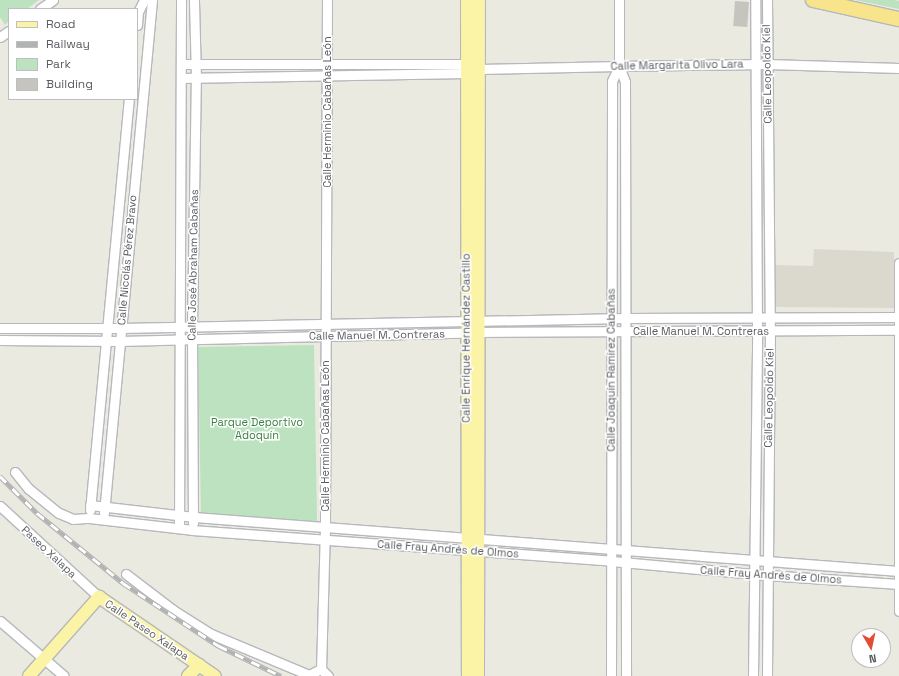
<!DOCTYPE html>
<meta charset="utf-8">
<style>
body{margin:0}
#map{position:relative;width:899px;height:676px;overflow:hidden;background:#ebeae0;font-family:"Space Grotesk",sans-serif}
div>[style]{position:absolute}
.education>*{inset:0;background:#dbd9ce}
.green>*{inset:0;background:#bde2c0;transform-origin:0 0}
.building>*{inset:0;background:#c6c4be;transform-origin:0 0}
.roads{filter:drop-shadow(1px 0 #b6b8bd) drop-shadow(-1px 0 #b6b8bd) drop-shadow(0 1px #b6b8bd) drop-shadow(0 -1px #b6b8bd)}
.minor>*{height:9px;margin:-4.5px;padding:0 4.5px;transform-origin:4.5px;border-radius:4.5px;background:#fff}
.major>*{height:12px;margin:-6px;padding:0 6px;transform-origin:6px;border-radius:6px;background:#fbf4a6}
.highway>*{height:14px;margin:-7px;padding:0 7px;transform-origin:7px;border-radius:7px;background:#f8e58b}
.rail>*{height:4.5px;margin-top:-2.25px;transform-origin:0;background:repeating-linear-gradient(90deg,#fff 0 9px,#b1b2b2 0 18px);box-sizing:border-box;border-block:1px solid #b1b2b2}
span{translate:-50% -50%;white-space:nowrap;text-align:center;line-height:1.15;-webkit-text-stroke:3px #fff;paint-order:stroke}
.street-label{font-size:11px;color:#595c61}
.park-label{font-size:11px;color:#388141}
.legend{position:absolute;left:8px;top:8px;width:130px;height:92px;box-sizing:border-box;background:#fff;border:1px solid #bdbec0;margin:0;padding:5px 7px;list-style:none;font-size:12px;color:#595c61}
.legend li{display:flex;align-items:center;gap:8px;height:20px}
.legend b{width:20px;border:1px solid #bdbec0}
.north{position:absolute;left:851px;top:628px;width:40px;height:40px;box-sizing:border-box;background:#fff;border:1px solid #bdbec0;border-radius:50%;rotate:171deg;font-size:11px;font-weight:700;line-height:16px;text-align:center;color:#595c61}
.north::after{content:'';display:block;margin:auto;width:14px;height:18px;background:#e14d31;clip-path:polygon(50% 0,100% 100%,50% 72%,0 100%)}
</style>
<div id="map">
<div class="education">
<i style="clip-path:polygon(814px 249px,894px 252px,894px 308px,775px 307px,776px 265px,813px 266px)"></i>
</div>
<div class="green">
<i style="clip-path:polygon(0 0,39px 0,27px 9px,9px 9px,9px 21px,5px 25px,0 17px)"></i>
<i style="clip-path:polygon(855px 0,894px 0,899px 1px,899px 9px)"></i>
<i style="left:314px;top:345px;width:176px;height:116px;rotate:89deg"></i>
</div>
<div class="building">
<i style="left:735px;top:1px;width:14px;height:25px;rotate:4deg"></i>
</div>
<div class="roads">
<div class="minor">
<i style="left:327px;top:0;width:527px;rotate:90.22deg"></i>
<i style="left:325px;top:527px;width:142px;rotate:91.6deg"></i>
<i style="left:321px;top:669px;width:10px;rotate:45deg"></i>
<i style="left:619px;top:0;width:66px;rotate:90deg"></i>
<i style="left:619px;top:66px;width:17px;rotate:69deg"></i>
<i style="left:625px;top:82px;width:594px;rotate:89.9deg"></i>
<i style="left:767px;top:0;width:330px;rotate:89.5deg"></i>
<i style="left:770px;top:330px;width:346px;rotate:90.5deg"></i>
<i style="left:40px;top:9px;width:16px;rotate:-35deg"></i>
<i style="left:137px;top:25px;width:13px;rotate:-86deg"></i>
<i style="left:138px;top:12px;width:13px;rotate:-63deg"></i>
<i style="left:0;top:37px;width:11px;rotate:-34deg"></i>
<i style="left:181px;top:64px;width:286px"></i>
<i style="left:467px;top:64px;width:5px;rotate:22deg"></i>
<i style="left:181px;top:78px;width:286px;rotate:-1deg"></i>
<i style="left:467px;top:73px;width:13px;rotate:-18deg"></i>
<i style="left:479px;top:69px;width:140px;rotate:-1.2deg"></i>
<i style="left:619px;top:66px;width:148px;rotate:-0.8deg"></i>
<i style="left:767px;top:64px;width:132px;rotate:1.7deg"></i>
<i style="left:899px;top:263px;width:348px;rotate:90deg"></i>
<i style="left:0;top:328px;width:120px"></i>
<i style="left:120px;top:328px;width:505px;rotate:-1.13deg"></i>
<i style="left:625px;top:318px;width:274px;rotate:-0.2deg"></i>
<i style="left:0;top:340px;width:119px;rotate:0.5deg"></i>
<i style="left:119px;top:341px;width:361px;rotate:-1.4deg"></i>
<i style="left:480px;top:332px;width:419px;rotate:-0.3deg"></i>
<i style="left:15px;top:472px;width:22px;rotate:51deg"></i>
<i style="left:29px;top:489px;width:38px;rotate:39deg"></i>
<i style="left:59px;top:513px;width:15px;rotate:23deg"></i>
<i style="left:73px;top:519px;width:16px;rotate:-4deg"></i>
<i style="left:89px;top:518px;width:105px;rotate:6.6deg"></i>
<i style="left:193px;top:530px;width:419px;rotate:4.2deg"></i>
<i style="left:611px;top:561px;width:156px;rotate:5.2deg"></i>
<i style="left:766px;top:575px;width:133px;rotate:3.9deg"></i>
<i style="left:90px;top:505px;width:105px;rotate:6.6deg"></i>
<i style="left:194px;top:517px;width:707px;rotate:4.38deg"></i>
<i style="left:0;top:506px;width:134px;rotate:42.6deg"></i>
<i style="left:90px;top:510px;width:413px;rotate:-84.6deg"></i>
<i style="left:104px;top:513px;width:515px;rotate:-84.65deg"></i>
<i style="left:193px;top:523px;width:197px;rotate:-90.3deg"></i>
<i style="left:192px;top:326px;width:248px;rotate:-89.1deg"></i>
<i style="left:196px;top:78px;width:78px;rotate:-91.5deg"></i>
<i style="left:179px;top:528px;width:528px;rotate:-89.78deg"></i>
<i style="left:126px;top:574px;width:59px;rotate:37.5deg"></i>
<i style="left:173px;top:610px;width:45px;rotate:32.3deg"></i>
<i style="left:211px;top:634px;width:106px;rotate:22.7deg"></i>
<i style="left:309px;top:675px;width:13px;rotate:-27deg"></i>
<i style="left:0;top:621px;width:84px;rotate:40.7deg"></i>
<i style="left:611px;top:676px;width:595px;rotate:-89.9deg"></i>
<i style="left:612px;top:81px;width:17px;rotate:-65deg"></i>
<i style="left:753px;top:676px;width:346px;rotate:-89.3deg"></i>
<i style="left:757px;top:330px;width:330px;rotate:-90.3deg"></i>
</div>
<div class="major">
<i style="left:467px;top:0;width:676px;rotate:89.92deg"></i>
<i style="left:29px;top:676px;width:106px;rotate:-48.5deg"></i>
<i style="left:99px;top:597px;width:140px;rotate:34.3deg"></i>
<i style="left:188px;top:676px;width:16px;rotate:-45deg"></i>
<i style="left:478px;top:676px;width:676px;rotate:-89.92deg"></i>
</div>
<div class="highway">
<i style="left:813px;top:0;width:88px;rotate:12.5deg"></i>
</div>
</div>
<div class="rail">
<i style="left:0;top:476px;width:52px;rotate:45deg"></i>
<i style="left:37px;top:513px;width:111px;rotate:39.1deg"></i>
<i style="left:123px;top:583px;width:115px;rotate:33.3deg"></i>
<i style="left:219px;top:646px;width:69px;rotate:25.8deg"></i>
</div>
<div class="street-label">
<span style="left:677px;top:65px;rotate:-1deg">Calle Margarita Olivo Lara</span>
<span style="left:767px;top:74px;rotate:-91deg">Calle Leopoldo Kiel</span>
<span style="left:327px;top:112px;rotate:-90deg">Calle Herminio Cabañas León</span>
<span style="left:127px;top:260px;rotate:-85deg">Calle Nicolás Pérez Bravo</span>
<span style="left:193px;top:265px;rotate:-89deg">Calle José Abraham Cabañas</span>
<span style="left:701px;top:331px">Calle Manuel M. Contreras</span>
<span style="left:377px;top:335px;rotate:-1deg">Calle Manuel M. Contreras</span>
<span style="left:466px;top:338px;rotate:-90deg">Calle Enrique Hernández Castillo</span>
<span style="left:611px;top:370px;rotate:-90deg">Calle Joaquín Ramírez Cabañas</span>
<span style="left:769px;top:398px;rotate:-89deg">Calle Leopoldo Kiel</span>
<span style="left:325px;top:436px;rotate:-90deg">Calle Herminio Cabañas León</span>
<span style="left:448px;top:549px;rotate:4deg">Calle Fray Andrés de Olmos</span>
<span style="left:49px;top:552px;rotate:43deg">Paseo Xalapa</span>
<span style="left:771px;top:575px;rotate:4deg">Calle Fray Andrés de Olmos</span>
<span style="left:147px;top:630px;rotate:34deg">Calle Paseo Xalapa</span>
</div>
<div class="park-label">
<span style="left:257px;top:429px">Parque Deportivo<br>Adoquín</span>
</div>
<ul class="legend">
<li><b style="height:5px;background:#fbf4a6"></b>Road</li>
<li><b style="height:5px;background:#b1b2b2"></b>Railway</li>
<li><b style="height:11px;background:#bde2c0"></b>Park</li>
<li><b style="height:11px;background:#c6c4be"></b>Building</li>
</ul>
<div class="north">N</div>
</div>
